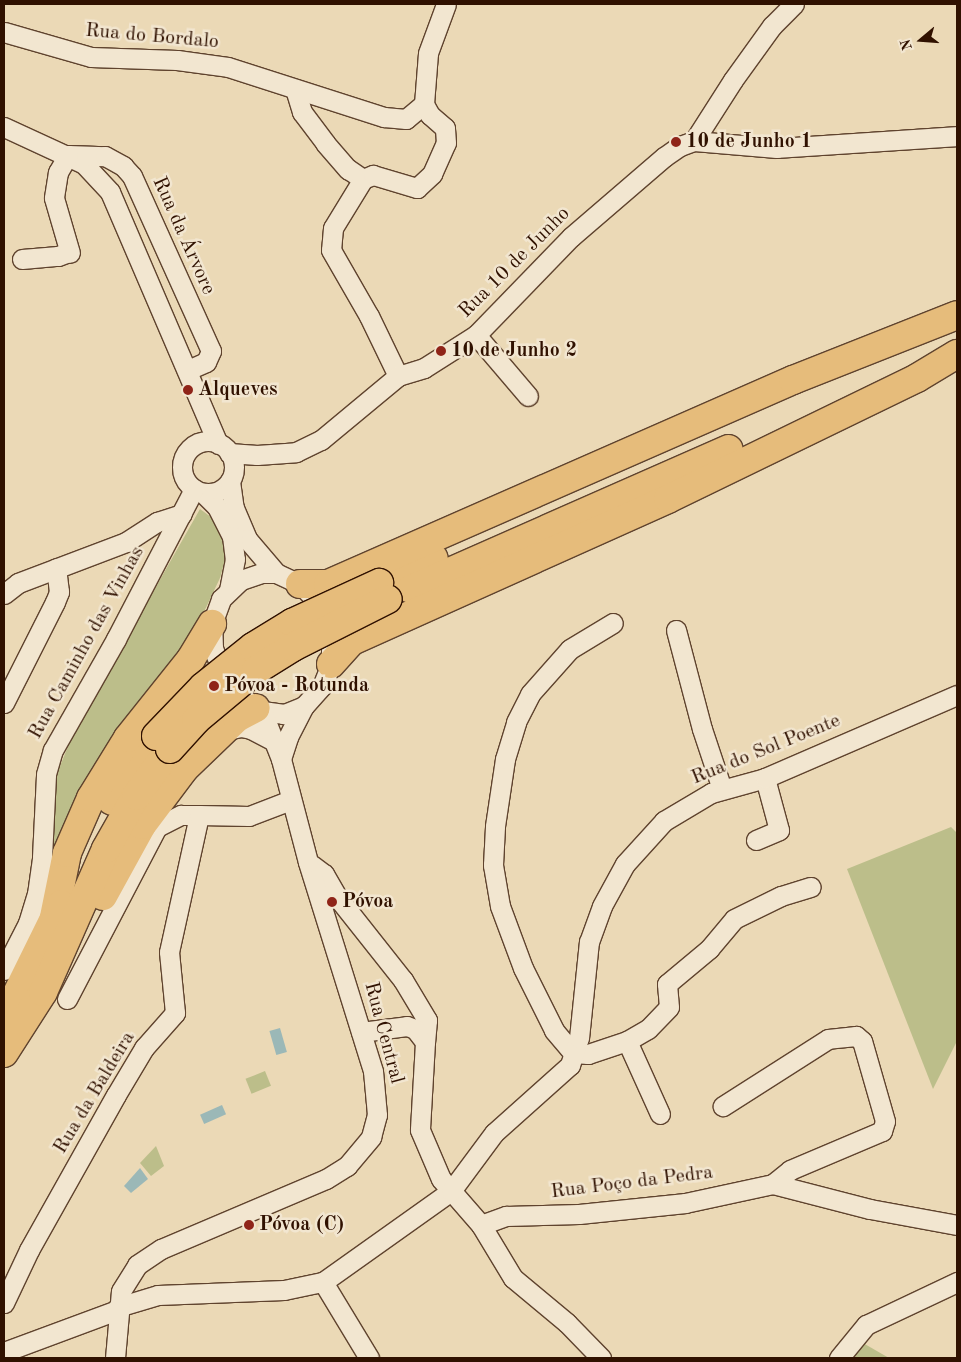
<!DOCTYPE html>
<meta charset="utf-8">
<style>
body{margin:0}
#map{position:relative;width:961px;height:1362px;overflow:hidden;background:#ebd9b6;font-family:"Old Standard TT",serif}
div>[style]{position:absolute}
.green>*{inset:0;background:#bcbe8a;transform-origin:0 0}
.water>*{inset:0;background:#9bb8b7;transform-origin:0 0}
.roads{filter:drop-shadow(1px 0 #5f432e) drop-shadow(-1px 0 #5f432e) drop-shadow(0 1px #5f432e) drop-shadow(0 -1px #5f432e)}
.minor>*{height:19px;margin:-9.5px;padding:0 9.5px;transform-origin:9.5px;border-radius:9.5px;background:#f2e6d0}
.minor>.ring{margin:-9.5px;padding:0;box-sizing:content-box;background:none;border:19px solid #f2e6d0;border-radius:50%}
.highway>*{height:28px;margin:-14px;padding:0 14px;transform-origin:14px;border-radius:14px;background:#e6bc7b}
.bridges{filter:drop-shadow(1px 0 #301100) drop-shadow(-1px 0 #301100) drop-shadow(0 1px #301100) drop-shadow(0 -1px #301100)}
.highway-bridge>*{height:28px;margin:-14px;padding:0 14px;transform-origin:14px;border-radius:14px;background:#e6bc7b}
.dots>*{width:14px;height:14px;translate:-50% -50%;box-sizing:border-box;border:2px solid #f2e6d0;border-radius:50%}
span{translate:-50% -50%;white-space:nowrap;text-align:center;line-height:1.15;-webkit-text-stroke:5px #f2e6d0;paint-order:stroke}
.street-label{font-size:20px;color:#301100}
.poi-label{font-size:20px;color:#301100;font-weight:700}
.left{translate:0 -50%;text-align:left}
.frame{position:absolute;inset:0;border:5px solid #301100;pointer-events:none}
.north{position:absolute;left:896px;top:15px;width:50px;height:50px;-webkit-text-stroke:4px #f2e6d0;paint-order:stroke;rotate:252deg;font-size:14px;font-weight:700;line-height:20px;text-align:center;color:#301100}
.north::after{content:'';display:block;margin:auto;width:18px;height:22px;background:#301100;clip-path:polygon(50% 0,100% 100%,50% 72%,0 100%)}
</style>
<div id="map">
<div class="green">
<i style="clip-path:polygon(200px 509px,215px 520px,224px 544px,226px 556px,220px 578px,202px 616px,60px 850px,49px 844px,52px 774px,58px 771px,69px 744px,67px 738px,148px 591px,153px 592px)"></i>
<i style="clip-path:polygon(951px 827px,957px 833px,957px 1041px,933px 1089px,847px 869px)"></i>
<i style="left:265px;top:1071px;width:16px;height:21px;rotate:68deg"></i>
<i style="clip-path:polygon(156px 1146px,164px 1166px,151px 1176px,140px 1163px)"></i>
<i style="clip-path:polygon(863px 1343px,889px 1358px,853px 1358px)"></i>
</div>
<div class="water">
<i style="left:280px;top:1028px;width:25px;height:11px;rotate:74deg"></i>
<i style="left:222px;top:1105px;width:10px;height:24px;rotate:66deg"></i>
<i style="clip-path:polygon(140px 1168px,148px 1179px,131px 1193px,124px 1186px)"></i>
</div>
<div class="roads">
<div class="minor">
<i style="left:4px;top:32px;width:91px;rotate:16deg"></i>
<i style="left:91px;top:57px;width:86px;rotate:2deg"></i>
<i style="left:177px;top:60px;width:51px;rotate:7.8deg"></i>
<i style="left:228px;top:67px;width:164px;rotate:17.8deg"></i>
<i style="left:384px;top:117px;width:22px;rotate:5deg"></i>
<i style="left:406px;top:119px;width:23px;rotate:-40deg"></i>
<i style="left:424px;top:104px;width:51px;rotate:-85.5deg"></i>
<i style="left:428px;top:53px;width:52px;rotate:-69.8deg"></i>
<i style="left:295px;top:89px;width:24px;rotate:73deg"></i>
<i style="left:302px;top:112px;width:39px;rotate:53deg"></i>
<i style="left:325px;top:143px;width:35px;rotate:49deg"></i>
<i style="left:348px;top:169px;width:18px;rotate:34deg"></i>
<i style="left:4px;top:127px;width:88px;rotate:24.8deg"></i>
<i style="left:84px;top:164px;width:38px;rotate:47deg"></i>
<i style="left:110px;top:192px;width:274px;rotate:66.8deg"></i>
<i style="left:694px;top:141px;width:72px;rotate:-57.4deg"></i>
<i style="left:733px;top:80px;width:67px;rotate:-54.2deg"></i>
<i style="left:772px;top:26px;width:31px;rotate:-45deg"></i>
<i style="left:68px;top:155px;width:37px;rotate:2deg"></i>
<i style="left:105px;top:156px;width:21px;rotate:29deg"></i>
<i style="left:123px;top:166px;width:13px;rotate:48deg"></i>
<i style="left:132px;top:176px;width:192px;rotate:65.7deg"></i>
<i style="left:211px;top:351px;width:12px;rotate:114deg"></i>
<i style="left:206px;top:362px;width:20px;rotate:156deg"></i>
<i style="left:68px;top:155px;width:20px;rotate:120deg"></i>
<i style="left:58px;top:172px;width:26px;rotate:99deg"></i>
<i style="left:54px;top:198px;width:57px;rotate:73.8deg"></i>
<i style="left:363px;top:179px;width:57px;rotate:121.5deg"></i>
<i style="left:333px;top:228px;width:22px;rotate:95deg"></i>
<i style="left:331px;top:250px;width:76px;rotate:60.1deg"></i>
<i style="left:369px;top:316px;width:67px;rotate:64.2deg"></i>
<i style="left:363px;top:179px;width:11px;rotate:-22deg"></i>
<i style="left:373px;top:175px;width:46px;rotate:16.5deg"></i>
<i style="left:417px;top:188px;width:21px;rotate:-43deg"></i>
<i style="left:432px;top:174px;width:34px;rotate:-66deg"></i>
<i style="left:446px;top:143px;width:15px;rotate:-94deg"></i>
<i style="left:445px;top:128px;width:20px;rotate:-139deg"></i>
<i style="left:430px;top:115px;width:13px;rotate:-119deg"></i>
<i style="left:22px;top:259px;width:36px;rotate:-5deg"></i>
<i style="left:58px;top:256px;width:12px;rotate:-20deg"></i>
<i style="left:476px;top:335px;width:80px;rotate:49.6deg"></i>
<i class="ring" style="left:182px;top:441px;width:33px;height:33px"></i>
<i style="left:229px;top:453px;width:28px;rotate:4deg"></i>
<i style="left:257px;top:455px;width:39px;rotate:-4deg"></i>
<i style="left:296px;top:452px;width:28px;rotate:-26deg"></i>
<i style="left:321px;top:440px;width:100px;rotate:-39.7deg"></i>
<i style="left:398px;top:376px;width:27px;rotate:-17deg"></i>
<i style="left:424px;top:368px;width:62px;rotate:-32.4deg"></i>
<i style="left:476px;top:335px;width:136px;rotate:-45.9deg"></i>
<i style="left:571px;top:237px;width:123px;rotate:-40.7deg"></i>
<i style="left:664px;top:157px;width:19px;rotate:-35deg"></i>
<i style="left:680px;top:146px;width:15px;rotate:-20deg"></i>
<i style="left:694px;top:141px;width:83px;rotate:4.8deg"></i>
<i style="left:777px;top:148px;width:180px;rotate:-3.8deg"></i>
<i style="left:230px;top:481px;width:27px;rotate:82deg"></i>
<i style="left:234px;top:508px;width:34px;rotate:67deg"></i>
<i style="left:247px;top:539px;width:45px;rotate:49.5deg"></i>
<i style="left:203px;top:493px;width:20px;rotate:45deg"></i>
<i style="left:217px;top:507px;width:33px;rotate:63deg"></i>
<i style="left:232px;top:536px;width:23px;rotate:83deg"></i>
<i style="left:235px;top:559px;width:32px;rotate:101deg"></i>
<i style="left:261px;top:573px;width:15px"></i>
<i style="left:276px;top:573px;width:26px;rotate:25deg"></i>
<i style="left:300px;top:584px;width:18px;rotate:45deg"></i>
<i style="left:313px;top:597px;width:25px;rotate:61deg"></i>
<i style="left:325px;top:619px;width:24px;rotate:75deg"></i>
<i style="left:331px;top:642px;width:22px;rotate:90deg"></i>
<i style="left:331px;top:664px;width:24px;rotate:112deg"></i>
<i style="left:322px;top:686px;width:27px;rotate:132deg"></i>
<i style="left:304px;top:706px;width:22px;rotate:158deg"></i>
<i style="left:284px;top:714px;width:22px;rotate:-172deg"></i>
<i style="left:262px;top:711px;width:25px;rotate:-146deg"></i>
<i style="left:241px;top:697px;width:25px;rotate:-130deg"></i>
<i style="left:225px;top:678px;width:32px;rotate:-112deg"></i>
<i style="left:213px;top:648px;width:24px;rotate:-92deg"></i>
<i style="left:212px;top:624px;width:27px;rotate:-70deg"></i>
<i style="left:221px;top:599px;width:28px;rotate:-44deg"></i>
<i style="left:241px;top:580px;width:21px;rotate:-19deg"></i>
<i style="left:4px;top:594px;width:18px;rotate:-38deg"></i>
<i style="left:18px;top:583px;width:116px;rotate:-20.8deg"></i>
<i style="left:126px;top:542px;width:37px;rotate:-33deg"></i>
<i style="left:157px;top:522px;width:26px;rotate:-18deg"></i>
<i style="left:676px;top:630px;width:102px;rotate:75.3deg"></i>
<i style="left:702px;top:729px;width:63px;rotate:71.6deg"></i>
<i style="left:4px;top:703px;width:113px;rotate:-63.2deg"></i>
<i style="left:55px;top:602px;width:11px;rotate:-68deg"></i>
<i style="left:59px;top:592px;width:24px;rotate:-97deg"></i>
<i style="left:223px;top:731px;width:18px;rotate:-13deg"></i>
<i style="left:241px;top:727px;width:10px;rotate:11deg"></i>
<i style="left:251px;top:729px;width:26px;rotate:28deg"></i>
<i style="left:281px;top:759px;width:23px;rotate:-72deg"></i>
<i style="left:288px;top:737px;width:35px;rotate:-63deg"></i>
<i style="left:756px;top:840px;width:25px;rotate:-23deg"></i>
<i style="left:779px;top:830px;width:54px;rotate:-105.1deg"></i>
<i style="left:312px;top:865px;width:15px;rotate:37deg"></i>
<i style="left:324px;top:874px;width:28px;rotate:60deg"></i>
<i style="left:338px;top:898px;width:105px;rotate:51.6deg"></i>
<i style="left:403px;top:980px;width:47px;rotate:59deg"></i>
<i style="left:427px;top:1020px;width:22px;rotate:95deg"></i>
<i style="left:4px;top:970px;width:53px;rotate:-62.9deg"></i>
<i style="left:28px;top:923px;width:30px;rotate:-73deg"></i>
<i style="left:37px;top:894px;width:37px;rotate:-82deg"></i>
<i style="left:42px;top:857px;width:83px;rotate:-87.2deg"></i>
<i style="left:46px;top:774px;width:25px;rotate:-74deg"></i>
<i style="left:53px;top:750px;width:128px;rotate:-60.4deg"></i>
<i style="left:116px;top:639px;width:169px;rotate:-62.5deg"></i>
<i style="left:67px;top:999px;width:194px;rotate:-62.4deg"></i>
<i style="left:157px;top:827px;width:27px;rotate:-27deg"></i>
<i style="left:181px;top:815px;width:18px"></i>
<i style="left:361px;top:1032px;width:46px;rotate:-7.4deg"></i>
<i style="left:407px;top:1026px;width:9px;rotate:21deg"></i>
<i style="left:415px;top:1029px;width:16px;rotate:52deg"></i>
<i style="left:425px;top:1042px;width:88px;rotate:93.3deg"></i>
<i style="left:420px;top:1130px;width:53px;rotate:66.8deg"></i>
<i style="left:441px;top:1179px;width:61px;rotate:49deg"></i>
<i style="left:481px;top:1225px;width:62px;rotate:58.9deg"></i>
<i style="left:513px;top:1278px;width:70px;rotate:39.8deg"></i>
<i style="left:567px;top:1323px;width:49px;rotate:45.8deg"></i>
<i style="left:627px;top:1041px;width:80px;rotate:65.7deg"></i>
<i style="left:573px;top:1053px;width:30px;rotate:-130deg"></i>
<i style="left:554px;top:1030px;width:69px;rotate:-116.6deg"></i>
<i style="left:523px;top:968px;width:66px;rotate:-110.4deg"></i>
<i style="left:500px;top:906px;width:42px;rotate:-99.7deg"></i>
<i style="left:493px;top:865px;width:39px;rotate:-87deg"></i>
<i style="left:495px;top:826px;width:68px;rotate:-81.5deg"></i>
<i style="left:505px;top:759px;width:39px;rotate:-73deg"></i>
<i style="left:516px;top:722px;width:31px;rotate:-63deg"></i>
<i style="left:530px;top:694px;width:60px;rotate:-48.4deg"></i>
<i style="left:570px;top:649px;width:50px;rotate:-31.2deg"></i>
<i style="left:573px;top:1053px;width:15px;rotate:4deg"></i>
<i style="left:588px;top:1054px;width:41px;rotate:-18.4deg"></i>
<i style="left:627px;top:1041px;width:24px;rotate:-30deg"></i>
<i style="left:648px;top:1029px;width:30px;rotate:-46deg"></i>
<i style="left:669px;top:1007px;width:23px;rotate:-95deg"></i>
<i style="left:667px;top:984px;width:55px;rotate:-39.8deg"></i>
<i style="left:709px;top:949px;width:39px;rotate:-50deg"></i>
<i style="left:734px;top:919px;width:52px;rotate:-26.1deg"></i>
<i style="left:781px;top:896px;width:31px;rotate:-17deg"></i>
<i style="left:773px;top:1184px;width:100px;rotate:14.5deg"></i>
<i style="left:870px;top:1209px;width:88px;rotate:10.4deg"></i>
<i style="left:481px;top:1225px;width:27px;rotate:-20deg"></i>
<i style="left:506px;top:1216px;width:73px;rotate:-1.6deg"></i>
<i style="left:579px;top:1214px;width:107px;rotate:-5.9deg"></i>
<i style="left:685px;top:1203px;width:90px;rotate:-12.2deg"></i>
<i style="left:773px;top:1184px;width:22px;rotate:-39deg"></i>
<i style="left:790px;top:1170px;width:100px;rotate:-23deg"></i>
<i style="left:882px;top:1131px;width:10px;rotate:-73deg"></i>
<i style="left:885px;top:1121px;width:83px;rotate:-106deg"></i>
<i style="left:862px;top:1041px;width:8px;rotate:-140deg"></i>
<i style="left:856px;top:1036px;width:28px;rotate:174deg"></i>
<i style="left:828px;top:1039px;width:125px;rotate:147.5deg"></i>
<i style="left:323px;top:1282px;width:89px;rotate:58.8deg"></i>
<i style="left:4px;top:1303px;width:59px;rotate:-64.7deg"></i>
<i style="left:29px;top:1250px;width:178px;rotate:-60.7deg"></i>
<i style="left:116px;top:1095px;width:55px;rotate:-59.2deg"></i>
<i style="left:144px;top:1048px;width:47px;rotate:-48.5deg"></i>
<i style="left:175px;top:1013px;width:61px;rotate:-95.6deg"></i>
<i style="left:169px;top:952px;width:140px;rotate:-77.6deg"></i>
<i style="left:199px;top:815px;width:50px;rotate:1.1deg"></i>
<i style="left:249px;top:816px;width:45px;rotate:-20.9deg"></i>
<i style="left:118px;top:1307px;width:42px;rotate:-16.7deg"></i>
<i style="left:158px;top:1295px;width:126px;rotate:-2.3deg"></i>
<i style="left:284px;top:1290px;width:40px;rotate:-12deg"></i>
<i style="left:323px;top:1282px;width:157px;rotate:-35.4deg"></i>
<i style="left:451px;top:1191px;width:72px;rotate:-53.4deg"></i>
<i style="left:494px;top:1133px;width:102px;rotate:-41.8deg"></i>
<i style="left:570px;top:1065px;width:28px;rotate:-72deg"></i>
<i style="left:579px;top:1038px;width:97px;rotate:-84.1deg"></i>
<i style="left:589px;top:942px;width:38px;rotate:-70deg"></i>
<i style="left:602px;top:906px;width:48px;rotate:-61.3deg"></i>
<i style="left:625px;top:864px;width:58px;rotate:-47.8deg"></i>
<i style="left:664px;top:821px;width:55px;rotate:-30.8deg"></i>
<i style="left:711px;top:793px;width:56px;rotate:-15.5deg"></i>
<i style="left:765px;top:778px;width:209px;rotate:-23.4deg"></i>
<i style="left:4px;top:1352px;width:121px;rotate:-20.4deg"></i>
<i style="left:115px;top:1358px;width:67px;rotate:-84.9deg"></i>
<i style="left:121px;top:1291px;width:31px;rotate:-58deg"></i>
<i style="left:137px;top:1265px;width:29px;rotate:-34deg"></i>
<i style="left:161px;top:1249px;width:179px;rotate:-23deg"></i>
<i style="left:326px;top:1179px;width:25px;rotate:-32deg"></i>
<i style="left:347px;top:1166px;width:38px;rotate:-50deg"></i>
<i style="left:371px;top:1137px;width:23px;rotate:-75deg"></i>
<i style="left:377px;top:1115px;width:44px;rotate:-95.2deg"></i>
<i style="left:373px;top:1071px;width:219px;rotate:-107.3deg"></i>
<i style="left:308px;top:862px;width:106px;rotate:-104.7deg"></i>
<i style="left:281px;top:759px;width:52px;rotate:-111.6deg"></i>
<i style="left:839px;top:1358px;width:43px;rotate:-50.7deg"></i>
<i style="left:866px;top:1325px;width:101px;rotate:-25.3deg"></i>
</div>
<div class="highway">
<i style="left:379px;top:583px;width:60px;rotate:-24.4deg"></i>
<i style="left:300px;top:584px;width:28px"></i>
<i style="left:328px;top:584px;width:508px;rotate:-23.69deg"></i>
<i style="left:793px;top:380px;width:176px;rotate:-21.6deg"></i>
<i style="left:411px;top:589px;width:347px;rotate:-23.8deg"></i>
<i style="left:331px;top:664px;width:31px;rotate:-48deg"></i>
<i style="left:352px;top:641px;width:346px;rotate:-24.2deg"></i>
<i style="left:668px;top:499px;width:277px;rotate:-25.9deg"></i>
<i style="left:917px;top:378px;width:47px;rotate:-31deg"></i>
<i style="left:112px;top:801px;width:78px;rotate:-55.9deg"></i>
<i style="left:103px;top:896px;width:81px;rotate:-61.2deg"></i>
<i style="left:142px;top:825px;width:70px;rotate:-53.1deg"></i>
<i style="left:184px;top:769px;width:74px;rotate:-43.9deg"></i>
<i style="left:237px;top:718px;width:21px;rotate:-28deg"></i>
<i style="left:53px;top:922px;width:70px;rotate:-78.5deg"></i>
<i style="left:67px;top:853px;width:60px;rotate:-66.4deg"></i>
<i style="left:91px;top:798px;width:70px;rotate:-58.3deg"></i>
<i style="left:128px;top:738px;width:101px;rotate:-51.4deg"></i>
<i style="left:191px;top:659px;width:41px;rotate:-59deg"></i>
<i style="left:4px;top:1020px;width:129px;rotate:-63.8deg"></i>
<i style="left:4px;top:1053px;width:72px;rotate:-57.4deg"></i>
<i style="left:43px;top:992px;width:156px;rotate:-66.2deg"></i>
<i style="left:106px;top:849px;width:61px;rotate:-60.5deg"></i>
<i style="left:136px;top:796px;width:58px;rotate:-54.1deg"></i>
</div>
</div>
<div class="bridges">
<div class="highway-bridge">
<i style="left:156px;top:736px;width:68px;rotate:-46.2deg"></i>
<i style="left:203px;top:687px;width:64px;rotate:-38.7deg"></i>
<i style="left:253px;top:647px;width:46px;rotate:-31.6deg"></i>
<i style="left:292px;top:623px;width:96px;rotate:-24.7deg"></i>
<i style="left:170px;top:749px;width:39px;rotate:-48deg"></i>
<i style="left:196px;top:720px;width:78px;rotate:-39.8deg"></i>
<i style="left:256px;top:670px;width:44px;rotate:-31.9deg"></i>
<i style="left:293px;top:647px;width:106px;rotate:-26.8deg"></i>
</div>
</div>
<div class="dots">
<i style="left:676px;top:142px;background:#8f2418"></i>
<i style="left:441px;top:351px;background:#8f2418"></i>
<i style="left:188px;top:390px;background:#8f2418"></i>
<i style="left:214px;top:686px;background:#8f2418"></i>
<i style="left:332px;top:902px;background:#8f2418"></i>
<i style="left:249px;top:1225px;background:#8f2418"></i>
</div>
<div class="street-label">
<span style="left:152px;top:37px;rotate:5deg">Rua do Bordalo</span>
<span style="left:183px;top:236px;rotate:66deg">Rua da Árvore</span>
<span style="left:515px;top:263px;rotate:-45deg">Rua 10 de Junho</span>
<span style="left:87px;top:643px;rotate:-61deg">Rua Caminho das Vinhas</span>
<span style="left:766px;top:750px;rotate:-22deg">Rua do Sol Poente</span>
<span style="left:383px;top:1033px;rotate:75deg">Rua Central</span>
<span style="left:95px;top:1093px;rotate:-59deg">Rua da Baldeira</span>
<span style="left:632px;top:1183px;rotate:-7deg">Rua Poço da Pedra</span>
</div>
<div class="poi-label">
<span class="left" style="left:686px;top:142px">10 de Junho 1</span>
<span class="left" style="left:451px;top:351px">10 de Junho 2</span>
<span class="left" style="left:198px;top:390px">Alqueves</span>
<span class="left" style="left:224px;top:686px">Póvoa - Rotunda</span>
<span class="left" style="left:342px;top:902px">Póvoa</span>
<span class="left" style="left:259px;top:1225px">Póvoa (C)</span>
</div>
<div class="frame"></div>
<div class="north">N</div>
</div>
